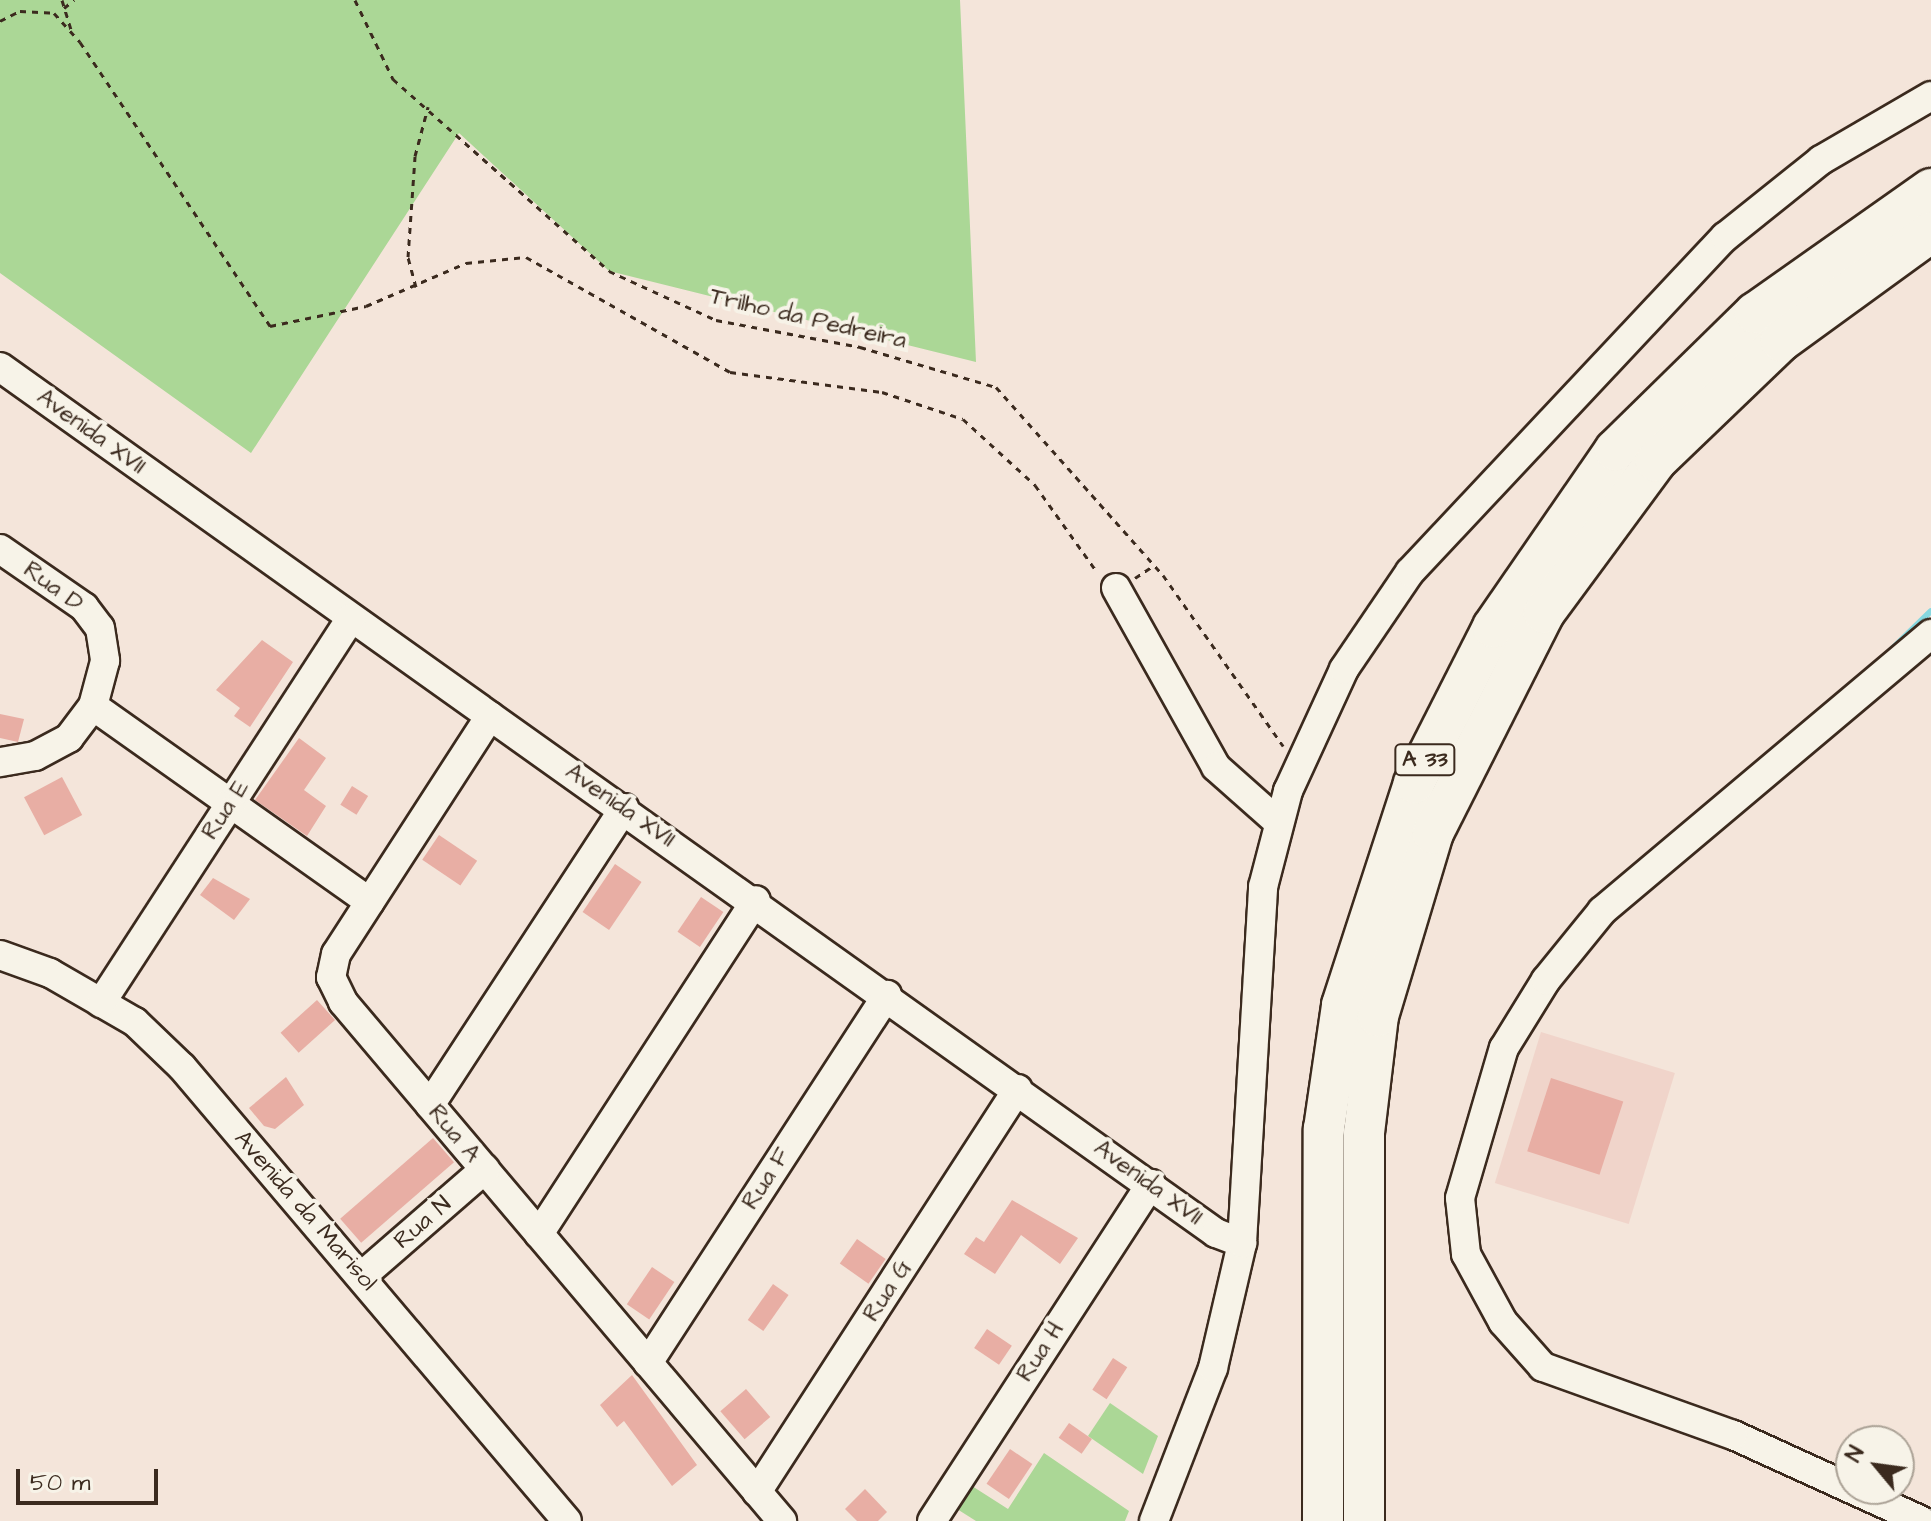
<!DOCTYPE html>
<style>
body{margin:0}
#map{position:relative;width:1931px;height:1521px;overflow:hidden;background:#f4e5da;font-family:"Architects Daughter",sans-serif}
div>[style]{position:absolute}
.built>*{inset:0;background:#f0d4ca;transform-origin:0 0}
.green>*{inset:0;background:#abd796}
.stream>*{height:6px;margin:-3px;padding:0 3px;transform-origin:3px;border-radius:3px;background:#86d7df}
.building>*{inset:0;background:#e8aea4;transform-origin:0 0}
.path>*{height:3px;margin-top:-1.5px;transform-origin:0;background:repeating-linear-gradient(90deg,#3b2a1e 0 6px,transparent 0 12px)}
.roads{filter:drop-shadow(2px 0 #3b2a1e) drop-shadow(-2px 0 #3b2a1e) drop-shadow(0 2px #3b2a1e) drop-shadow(0 -2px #3b2a1e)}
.minor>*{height:28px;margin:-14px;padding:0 14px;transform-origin:14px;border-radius:14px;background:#f7f3e8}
.highway>*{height:40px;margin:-20px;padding:0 20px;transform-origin:20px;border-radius:20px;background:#f7f3e8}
span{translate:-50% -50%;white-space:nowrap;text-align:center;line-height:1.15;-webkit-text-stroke:8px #f7f3e8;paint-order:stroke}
.shield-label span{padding:2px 6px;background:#f7f3e8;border:2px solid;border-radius:6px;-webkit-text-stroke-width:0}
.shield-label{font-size:22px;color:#3b2a1e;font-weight:700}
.street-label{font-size:24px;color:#3b2a1e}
.north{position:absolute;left:1835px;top:1425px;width:80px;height:80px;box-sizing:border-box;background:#f7f3e8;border:2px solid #aca397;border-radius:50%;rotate:299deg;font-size:22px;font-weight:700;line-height:32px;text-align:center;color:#3b2a1e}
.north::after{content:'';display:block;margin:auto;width:28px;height:36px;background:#3b2a1e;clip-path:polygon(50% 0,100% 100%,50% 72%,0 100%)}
.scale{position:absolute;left:16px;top:1469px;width:142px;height:36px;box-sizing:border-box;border:4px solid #3b2a1e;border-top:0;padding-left:10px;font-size:24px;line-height:28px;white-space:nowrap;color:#3b2a1e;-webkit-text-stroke:6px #f7f3e8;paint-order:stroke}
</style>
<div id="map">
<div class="built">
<i style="left:1541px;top:1032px;width:140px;height:158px;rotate:17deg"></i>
</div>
<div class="green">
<i style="clip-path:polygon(0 0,960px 0,976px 362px,609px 271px,459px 133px,251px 453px,0 273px)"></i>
<i style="clip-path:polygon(1110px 1403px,1158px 1436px,1143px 1474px,1088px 1436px)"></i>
<i style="clip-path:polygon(1044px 1453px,1129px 1511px,1125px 1521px,976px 1521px,957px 1509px,972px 1486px,1008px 1509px)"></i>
</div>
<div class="stream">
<i style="left:1890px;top:651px;width:57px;rotate:-44.3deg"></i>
</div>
<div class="building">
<i style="clip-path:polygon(262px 640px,293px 662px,250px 727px,234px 716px,240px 708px,216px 690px)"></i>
<i style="clip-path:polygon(0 714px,24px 719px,18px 742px,0 738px)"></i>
<i style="clip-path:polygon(299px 738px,326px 758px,304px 790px,326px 806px,307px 836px,255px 800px)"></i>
<i style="left:62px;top:777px;width:43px;height:43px;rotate:62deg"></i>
<i style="left:352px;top:786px;width:19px;height:22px;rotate:32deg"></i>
<i style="left:439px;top:835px;width:46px;height:30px;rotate:34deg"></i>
<i style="left:615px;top:864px;width:32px;height:58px;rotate:34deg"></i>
<i style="clip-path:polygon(213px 878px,250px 899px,234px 920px,200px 895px)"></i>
<i style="left:701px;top:897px;width:27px;height:42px;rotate:34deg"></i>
<i style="left:317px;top:1000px;width:27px;height:49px;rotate:48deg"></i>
<i style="clip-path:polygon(286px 1077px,304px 1105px,275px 1129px,264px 1126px,249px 1108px)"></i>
<i style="left:1551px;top:1078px;width:76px;height:77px;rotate:18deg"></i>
<i style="left:433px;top:1138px;width:32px;height:123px;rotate:49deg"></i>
<i style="clip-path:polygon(1012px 1200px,1078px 1238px,1060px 1264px,1021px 1235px,995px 1274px,964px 1254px,976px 1237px,984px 1242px)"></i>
<i style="left:857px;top:1239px;width:35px;height:30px;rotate:35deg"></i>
<i style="left:652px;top:1267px;width:27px;height:45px;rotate:34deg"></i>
<i style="left:773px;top:1284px;width:19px;height:44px;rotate:35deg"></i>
<i style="left:987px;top:1329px;width:30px;height:23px;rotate:34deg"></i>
<i style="left:1113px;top:1358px;width:17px;height:38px;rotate:33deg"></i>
<i style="clip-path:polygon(632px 1375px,697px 1465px,672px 1486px,624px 1421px,617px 1427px,600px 1405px)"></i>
<i style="left:746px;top:1389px;width:37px;height:34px;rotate:49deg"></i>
<i style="left:1069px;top:1423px;width:28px;height:18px;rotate:35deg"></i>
<i style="left:1010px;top:1449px;width:27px;height:42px;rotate:34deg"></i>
<i style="clip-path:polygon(865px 1489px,887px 1512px,878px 1521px,857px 1521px,845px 1509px)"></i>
</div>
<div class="path">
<i style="left:62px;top:0;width:31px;rotate:73deg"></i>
<i style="left:355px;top:0;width:88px;rotate:64.3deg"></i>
<i style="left:393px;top:79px;width:289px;rotate:41.6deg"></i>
<i style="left:609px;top:271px;width:118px;rotate:24.6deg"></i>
<i style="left:716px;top:320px;width:147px;rotate:10.6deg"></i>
<i style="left:860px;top:347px;width:142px;rotate:16.4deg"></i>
<i style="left:996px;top:387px;width:251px;rotate:48.4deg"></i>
<i style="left:1163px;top:575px;width:209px;rotate:54.9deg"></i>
<i style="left:64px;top:8px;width:13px;rotate:-39deg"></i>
<i style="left:0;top:21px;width:22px;rotate:-27deg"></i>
<i style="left:20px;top:11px;width:34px;rotate:3deg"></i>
<i style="left:54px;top:13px;width:39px;rotate:48deg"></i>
<i style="left:80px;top:42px;width:342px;rotate:56.2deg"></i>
<i style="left:270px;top:326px;width:98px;rotate:-11.8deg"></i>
<i style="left:366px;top:306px;width:109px;rotate:-23.3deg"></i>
<i style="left:466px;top:263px;width:60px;rotate:-5.7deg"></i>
<i style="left:526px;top:257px;width:234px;rotate:29.4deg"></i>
<i style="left:730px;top:372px;width:153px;rotate:7.5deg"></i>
<i style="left:882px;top:392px;width:85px;rotate:18.4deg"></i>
<i style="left:963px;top:419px;width:98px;rotate:42.5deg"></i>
<i style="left:1035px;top:485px;width:107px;rotate:54.5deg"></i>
<i style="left:416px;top:287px;width:31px;rotate:-105deg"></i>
<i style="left:408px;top:257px;width:101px;rotate:-86deg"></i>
<i style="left:415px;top:156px;width:51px;rotate:-75.1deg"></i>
<i style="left:1135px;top:578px;width:23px;rotate:-34deg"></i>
</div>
<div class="roads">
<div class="minor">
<i style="left:0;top:367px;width:1493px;rotate:35.46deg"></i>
<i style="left:1216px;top:1233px;width:28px;rotate:21deg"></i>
<i style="left:0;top:549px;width:102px;rotate:34.6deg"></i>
<i style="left:84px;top:607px;width:26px;rotate:53deg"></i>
<i style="left:100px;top:628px;width:33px;rotate:81deg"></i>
<i style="left:105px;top:661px;width:47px;rotate:104.9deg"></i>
<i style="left:93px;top:706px;width:40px;rotate:127deg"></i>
<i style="left:69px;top:738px;width:38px;rotate:152deg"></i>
<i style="left:35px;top:756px;width:36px;rotate:170deg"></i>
<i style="left:1116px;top:588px;width:205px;rotate:60.8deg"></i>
<i style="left:1216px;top:767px;width:83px;rotate:41.6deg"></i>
<i style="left:93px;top:706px;width:339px;rotate:35.3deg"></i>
<i style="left:490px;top:716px;width:283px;rotate:122.9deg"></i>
<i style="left:336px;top:954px;width:24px;rotate:102deg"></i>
<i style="left:331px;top:977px;width:28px;rotate:64deg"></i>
<i style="left:343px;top:1002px;width:680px;rotate:49.77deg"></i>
<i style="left:0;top:955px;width:53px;rotate:19.8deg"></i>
<i style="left:50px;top:973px;width:98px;rotate:30deg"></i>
<i style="left:135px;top:1022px;width:65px;rotate:43.8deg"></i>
<i style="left:182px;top:1067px;width:595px;rotate:49.7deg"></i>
<i style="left:101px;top:1003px;width:459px;rotate:-57deg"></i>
<i style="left:430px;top:1105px;width:355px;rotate:-56.8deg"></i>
<i style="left:539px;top:1234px;width:398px;rotate:-57deg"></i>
<i style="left:362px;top:1276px;width:163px;rotate:-41deg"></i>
<i style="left:648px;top:1363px;width:439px;rotate:-57deg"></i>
<i style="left:757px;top:1492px;width:480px;rotate:-57.1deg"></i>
<i style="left:932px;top:1521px;width:402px;rotate:-57deg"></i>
<i style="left:1154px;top:1521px;width:164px;rotate:-68.9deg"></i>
<i style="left:1213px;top:1368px;width:128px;rotate:-76.9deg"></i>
<i style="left:1242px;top:1243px;width:357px;rotate:-86.6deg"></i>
<i style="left:1263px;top:887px;width:99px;rotate:-75.4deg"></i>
<i style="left:1288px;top:791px;width:134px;rotate:-65.3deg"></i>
<i style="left:1344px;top:669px;width:117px;rotate:-55.8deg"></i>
<i style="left:1410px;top:572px;width:460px;rotate:-46.8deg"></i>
<i style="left:1725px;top:237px;width:123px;rotate:-38.7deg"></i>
<i style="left:1821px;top:160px;width:127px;rotate:-30.2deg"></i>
<i style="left:1922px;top:1521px;width:208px;rotate:-155.5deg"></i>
<i style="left:1733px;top:1435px;width:202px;rotate:-160.3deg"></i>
<i style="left:1543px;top:1367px;width:60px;rotate:-131.6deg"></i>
<i style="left:1503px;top:1322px;width:77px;rotate:-118.6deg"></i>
<i style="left:1466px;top:1254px;width:56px;rotate:-96.1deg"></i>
<i style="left:1460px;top:1198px;width:156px;rotate:-73.7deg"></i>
<i style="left:1504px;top:1048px;width:80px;rotate:-58.3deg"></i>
<i style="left:1546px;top:980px;width:89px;rotate:-50.9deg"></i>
<i style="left:1602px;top:911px;width:430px;rotate:-40.1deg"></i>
</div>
<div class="highway">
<i style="left:1323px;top:1521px;width:392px;rotate:-89.9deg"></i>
<i style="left:1324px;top:1129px;width:125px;rotate:-81.7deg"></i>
<i style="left:1342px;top:1005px;width:233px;rotate:-72deg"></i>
<i style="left:1414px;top:783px;width:175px;rotate:-63.1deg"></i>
<i style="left:1493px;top:627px;width:215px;rotate:-55.4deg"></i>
<i style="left:1615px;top:450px;width:196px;rotate:-44.4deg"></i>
<i style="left:1755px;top:313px;width:215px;rotate:-35.2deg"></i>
<i style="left:1364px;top:1521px;width:388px;rotate:-90deg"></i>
<i style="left:1364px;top:1133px;width:118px;rotate:-83.2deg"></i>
<i style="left:1378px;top:1016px;width:191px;rotate:-73.3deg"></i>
<i style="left:1433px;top:833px;width:246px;rotate:-63.2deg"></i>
<i style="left:1544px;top:613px;width:189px;rotate:-53.6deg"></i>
<i style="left:1656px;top:461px;width:173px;rotate:-43.8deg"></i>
<i style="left:1781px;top:341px;width:185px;rotate:-36deg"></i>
</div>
</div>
<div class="shield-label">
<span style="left:1425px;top:760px">A 33</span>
</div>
<div class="street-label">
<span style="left:808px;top:319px;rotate:13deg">Trilho da Pedreira</span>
<span style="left:91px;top:432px;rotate:36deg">Avenida XVII</span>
<span style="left:53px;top:587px;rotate:36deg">Rua D</span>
<span style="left:620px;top:806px;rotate:35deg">Avenida XVII</span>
<span style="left:226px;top:810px;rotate:-57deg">Rua E</span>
<span style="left:454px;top:1134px;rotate:50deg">Rua A</span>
<span style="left:767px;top:1179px;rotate:-57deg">Rua F</span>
<span style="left:1148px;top:1183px;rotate:36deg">Avenida XVII</span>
<span style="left:305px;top:1211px;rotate:49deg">Avenida da Marisol</span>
<span style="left:423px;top:1223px;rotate:-41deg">Rua N</span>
<span style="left:888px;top:1291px;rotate:-57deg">Rua G</span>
<span style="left:1041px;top:1352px;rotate:-57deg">Rua H</span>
</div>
<div class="north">N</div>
<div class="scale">50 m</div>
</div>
